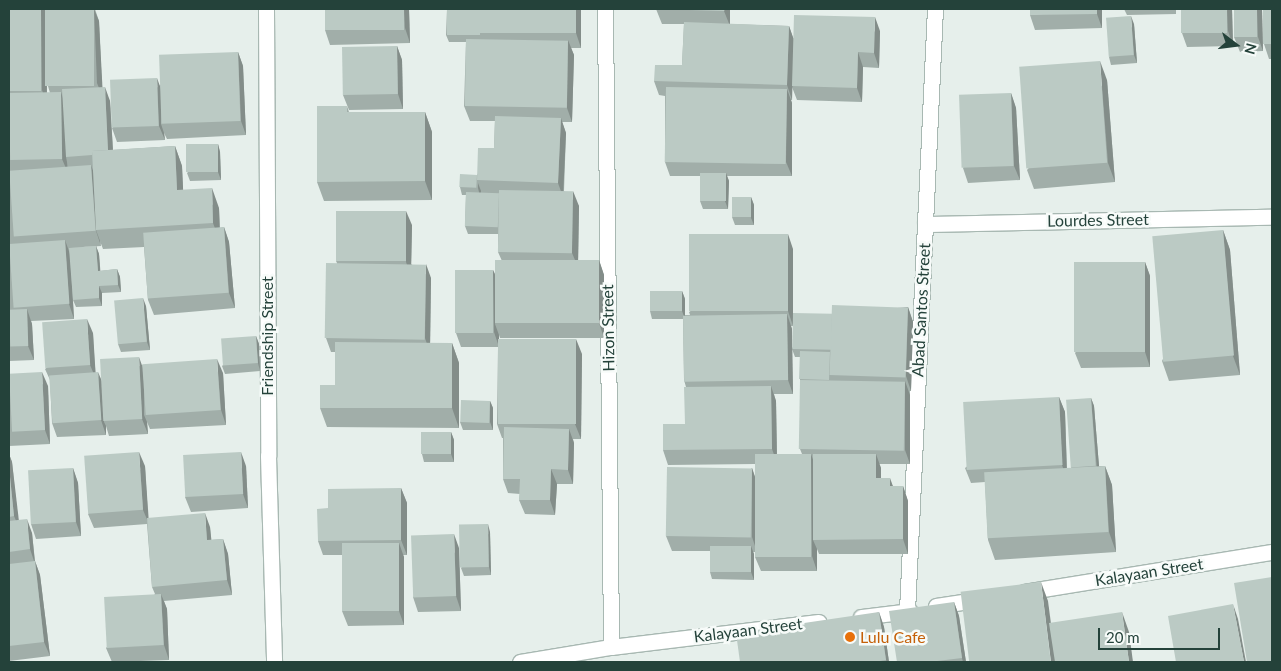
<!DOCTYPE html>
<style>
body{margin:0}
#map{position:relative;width:1281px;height:671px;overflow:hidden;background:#e6efeb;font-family:Lato,sans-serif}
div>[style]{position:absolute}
.roads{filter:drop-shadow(1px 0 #a8b8b2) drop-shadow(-1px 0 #a8b8b2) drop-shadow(0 1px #a8b8b2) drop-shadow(0 -1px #a8b8b2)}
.minor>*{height:15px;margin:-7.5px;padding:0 7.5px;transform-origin:7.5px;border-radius:7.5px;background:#fff}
.wall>*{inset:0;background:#a1aea9}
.shaded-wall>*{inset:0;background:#838d89}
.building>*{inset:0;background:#bbcac4;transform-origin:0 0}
.dots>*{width:14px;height:14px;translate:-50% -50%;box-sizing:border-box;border:2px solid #f7fbf9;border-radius:50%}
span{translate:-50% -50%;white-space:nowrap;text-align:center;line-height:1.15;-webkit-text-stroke:5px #f7fbf9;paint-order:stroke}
.street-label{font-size:16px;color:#24423a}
.food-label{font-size:16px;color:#c56008}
.left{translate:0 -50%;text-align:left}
.frame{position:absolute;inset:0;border:10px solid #24423a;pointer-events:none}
.north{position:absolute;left:1211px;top:20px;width:50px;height:50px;-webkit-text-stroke:4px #f7fbf9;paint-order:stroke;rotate:105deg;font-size:14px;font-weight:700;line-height:20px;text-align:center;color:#24423a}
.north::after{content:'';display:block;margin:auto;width:18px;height:22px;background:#24423a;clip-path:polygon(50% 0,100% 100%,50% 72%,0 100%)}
.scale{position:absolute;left:1098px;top:628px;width:122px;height:22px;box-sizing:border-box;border:2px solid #24423a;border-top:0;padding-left:6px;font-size:15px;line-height:18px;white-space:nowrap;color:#24423a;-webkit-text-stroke:4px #f7fbf9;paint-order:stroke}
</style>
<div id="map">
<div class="roads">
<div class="minor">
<i style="left:266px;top:9px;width:447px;rotate:89.7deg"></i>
<i style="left:268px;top:456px;width:206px;rotate:88.3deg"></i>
<i style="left:605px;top:9px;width:638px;rotate:89.46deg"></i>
<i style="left:925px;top:224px;width:347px;rotate:-1.2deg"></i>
<i style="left:1024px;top:592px;width:251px;rotate:-9.2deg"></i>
<i style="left:936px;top:606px;width:47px;rotate:-8.7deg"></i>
<i style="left:907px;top:611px;width:603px;rotate:-87.34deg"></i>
<i style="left:861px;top:617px;width:49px;rotate:-7deg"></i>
<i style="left:520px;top:662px;width:92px;rotate:-9.4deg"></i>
<i style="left:611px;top:647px;width:209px;rotate:-6.9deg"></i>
</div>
</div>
<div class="wall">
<i style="clip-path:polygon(evenodd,9px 9px,95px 9px,99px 21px,102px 87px,110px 101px,113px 150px,175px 146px,182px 166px,183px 190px,219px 208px,220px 228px,224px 227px,229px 242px,235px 308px,154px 315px,148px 300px,144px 247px,103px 249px,100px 241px,101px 246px,70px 248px,96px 246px,99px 254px,100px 271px,117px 269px,120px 277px,121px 292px,102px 293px,102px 306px,76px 307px,73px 300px,74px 319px,31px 321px,32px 324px,34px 360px,9px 361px,9px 9px,47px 61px,48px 86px,50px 93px,47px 93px,47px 61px)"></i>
<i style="clip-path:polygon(409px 9px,410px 43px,330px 45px,325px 30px)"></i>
<i style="clip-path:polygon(447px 9px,581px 9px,581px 48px,571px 48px,574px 55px,572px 122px,562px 122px,566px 133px,564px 191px,579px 206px,578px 261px,599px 260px,604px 275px,604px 338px,500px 338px,499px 335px,499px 339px,582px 354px,581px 439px,573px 439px,574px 443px,573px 484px,557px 484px,555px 515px,525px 514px,519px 500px,520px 494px,508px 493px,503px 479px,503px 438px,502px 438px,497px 424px,498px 347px,461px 347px,456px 333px,493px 270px,495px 274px,502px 261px,498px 252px,498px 234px,468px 234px,465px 226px,466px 195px,462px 195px,460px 187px,477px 175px,494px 148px,495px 121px,470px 121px,464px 106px,466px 42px,449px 42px,446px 35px)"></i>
<i style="clip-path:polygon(656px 9px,730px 9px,730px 24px,789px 26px,793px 38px,880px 31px,879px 68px,863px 67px,862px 102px,797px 100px,792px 87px,792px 100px,791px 100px,792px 103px,792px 176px,727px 176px,729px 181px,728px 209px,703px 209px,700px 201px,700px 176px,670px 176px,665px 162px,665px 96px,659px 95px,654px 81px,682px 65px,684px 24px,662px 24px)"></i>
<i style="clip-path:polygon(1102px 9px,1102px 28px,1035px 30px,1030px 15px)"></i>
<i style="clip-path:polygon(1124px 9px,1176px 9px,1176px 14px,1127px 15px)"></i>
<i style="clip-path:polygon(1232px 9px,1233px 46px,1187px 47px,1182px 33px)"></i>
<i style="clip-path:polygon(1234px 9px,1262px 9px,1263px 51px,1240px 52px,1234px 37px)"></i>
<i style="clip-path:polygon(1272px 9px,1272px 59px,1269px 59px,1264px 44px)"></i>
<i style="clip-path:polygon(1134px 24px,1137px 63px,1111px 65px,1109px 57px)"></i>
<i style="clip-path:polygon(397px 46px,402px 60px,403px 109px,349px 110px,343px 95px)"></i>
<i style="clip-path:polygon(238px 52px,243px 66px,246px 135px,167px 139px,164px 133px,165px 140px,117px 142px,112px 128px,160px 85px)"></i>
<i style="clip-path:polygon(1107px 80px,1115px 182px,1034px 189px,1027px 170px)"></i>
<i style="clip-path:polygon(1011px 93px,1016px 108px,1020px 180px,968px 183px,963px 168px)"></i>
<i style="clip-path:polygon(347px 106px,349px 112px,425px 112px,432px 132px,432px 200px,324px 201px,317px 182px)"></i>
<i style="clip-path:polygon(218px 144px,220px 152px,221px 180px,190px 181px,187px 173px)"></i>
<i style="clip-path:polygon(751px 197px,754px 205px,754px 225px,735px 225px,732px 217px)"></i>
<i style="clip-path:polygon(412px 225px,411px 264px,431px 278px,430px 343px,452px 343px,459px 363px,459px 428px,327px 427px,320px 408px,335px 385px,335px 352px,331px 352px,326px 338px,337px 263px,336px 261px)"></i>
<i style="clip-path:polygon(1223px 230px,1230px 250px,1240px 375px,1169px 381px,1162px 361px)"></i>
<i style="clip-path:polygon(evenodd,793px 249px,793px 326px,791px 326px,792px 329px,792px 348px,832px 314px,908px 307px,913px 322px,911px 391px,909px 391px,910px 395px,910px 464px,879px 464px,881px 468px,881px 478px,893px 486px,903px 486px,908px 501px,908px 554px,819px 554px,817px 549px,817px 571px,761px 571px,755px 557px,755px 552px,753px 552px,754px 554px,754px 580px,712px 579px,710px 572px,710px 551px,672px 551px,666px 536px,752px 468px,755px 477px,755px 464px,668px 465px,663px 450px,685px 424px,686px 387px,684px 380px,683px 319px,652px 319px,650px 311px,682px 291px,685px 299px,685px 315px,690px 315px,689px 312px,793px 249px,792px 349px,795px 357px,800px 357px,800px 449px,802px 454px,777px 454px,776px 401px,774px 394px,793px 394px,792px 349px)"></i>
<i style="clip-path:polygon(1145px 262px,1150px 276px,1150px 367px,1081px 368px,1075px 353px)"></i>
<i style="clip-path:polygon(146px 306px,150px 350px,121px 352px,118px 344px)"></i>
<i style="clip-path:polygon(93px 333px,95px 372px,102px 381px,142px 365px,223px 373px,226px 425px,150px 429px,147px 422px,148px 434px,109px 436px,106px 426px,106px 435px,57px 437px,52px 423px,50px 380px,45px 369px)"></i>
<i style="clip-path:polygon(256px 336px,259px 344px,260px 371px,225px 374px,222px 366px)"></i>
<i style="clip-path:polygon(9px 374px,48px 386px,50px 444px,9px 446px)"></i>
<i style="clip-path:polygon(1059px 397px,1065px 412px,1067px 468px,1071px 468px,1091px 398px,1094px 406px,1099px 466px,1105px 466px,1112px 485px,1116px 552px,995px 560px,988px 540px,985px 482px,971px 483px,965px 468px)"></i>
<i style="clip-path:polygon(490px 401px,493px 408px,493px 430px,463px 430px,460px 422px)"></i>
<i style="clip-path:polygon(451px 432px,454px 440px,454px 462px,424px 462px,422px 454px)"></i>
<i style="clip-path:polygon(9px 454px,12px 462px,18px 520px,32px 533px,35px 561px,40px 575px,50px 656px,9px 661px)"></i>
<i style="clip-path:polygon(145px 466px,148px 518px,210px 527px,211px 540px,223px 539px,228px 554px,232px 595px,164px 601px,167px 609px,169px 660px,112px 662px,106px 648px,155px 594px,152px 587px,147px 524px,94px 528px,88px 514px)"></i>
<i style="clip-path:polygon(246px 466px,248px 508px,191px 512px,185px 497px)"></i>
<i style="clip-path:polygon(73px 468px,78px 483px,81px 536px,36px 539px,31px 524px)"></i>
<i style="clip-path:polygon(401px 488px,407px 503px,407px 555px,403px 555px,404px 557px,404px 625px,348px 626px,342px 611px,342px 555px,323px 555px,318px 541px,328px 508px)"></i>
<i style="clip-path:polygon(490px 532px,491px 575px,464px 576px,461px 568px)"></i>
<i style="clip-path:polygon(459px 548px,461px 611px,418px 612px,413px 597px)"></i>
<i style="clip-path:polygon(954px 602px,959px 616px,966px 662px,897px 662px)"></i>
<i style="clip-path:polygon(879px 612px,884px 627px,889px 662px,740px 662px)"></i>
</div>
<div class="shaded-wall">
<i style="clip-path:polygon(41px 9px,45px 9px,46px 21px,47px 105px,42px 90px)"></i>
<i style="clip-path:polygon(94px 9px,99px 21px,103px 98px,97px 83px)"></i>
<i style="clip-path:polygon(404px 9px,409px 9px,410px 43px,405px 28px)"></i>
<i style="clip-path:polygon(576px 9px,581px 9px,581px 48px,576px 33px)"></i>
<i style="clip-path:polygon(725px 9px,730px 9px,730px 26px,724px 11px)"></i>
<i style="clip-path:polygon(1097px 9px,1102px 9px,1102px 28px,1097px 14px)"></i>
<i style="clip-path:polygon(1227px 9px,1232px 9px,1233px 46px,1228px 31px)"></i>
<i style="clip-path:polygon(1257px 9px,1262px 9px,1263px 51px,1258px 37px)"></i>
<i style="clip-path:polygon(1131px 16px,1134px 24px,1137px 63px,1134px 55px)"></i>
<i style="clip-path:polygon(875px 17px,880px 31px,879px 68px,874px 53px)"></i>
<i style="clip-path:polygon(789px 26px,794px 40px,792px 100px,787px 85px)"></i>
<i style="clip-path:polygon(568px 40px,574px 55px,572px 122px,567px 108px)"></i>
<i style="clip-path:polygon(397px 46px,402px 60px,403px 109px,398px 94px)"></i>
<i style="clip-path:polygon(238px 52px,243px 66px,246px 135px,241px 121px)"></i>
<i style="clip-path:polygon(858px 52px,863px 67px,862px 102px,857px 88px)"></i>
<i style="clip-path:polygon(1100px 61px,1107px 80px,1115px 182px,1108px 163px)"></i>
<i style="clip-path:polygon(157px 78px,162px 92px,161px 124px,164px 133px,165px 140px,159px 126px)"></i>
<i style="clip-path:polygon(105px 87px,110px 101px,114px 169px,108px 154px)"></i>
<i style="clip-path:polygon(787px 89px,792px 103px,792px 176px,786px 162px)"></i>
<i style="clip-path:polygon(61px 92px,66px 107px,66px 157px,67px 162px,68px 173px,62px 159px)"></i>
<i style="clip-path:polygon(1011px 93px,1016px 108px,1020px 180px,1014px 166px)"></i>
<i style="clip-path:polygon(425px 112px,432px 132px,432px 200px,425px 181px)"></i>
<i style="clip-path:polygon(561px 118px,566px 133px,563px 197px,558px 183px)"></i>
<i style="clip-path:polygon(218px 144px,220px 152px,221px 180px,218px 172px)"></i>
<i style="clip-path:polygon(175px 146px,182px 166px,184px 209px,177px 190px)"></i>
<i style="clip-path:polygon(91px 165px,96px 179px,96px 230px,100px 241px,101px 246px,96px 231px)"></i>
<i style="clip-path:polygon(726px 173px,729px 181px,728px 209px,725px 201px)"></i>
<i style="clip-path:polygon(478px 183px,481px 191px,480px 196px,478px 188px)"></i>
<i style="clip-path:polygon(212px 188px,219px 208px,220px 242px,213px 223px)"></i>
<i style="clip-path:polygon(573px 191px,579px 206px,578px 267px,572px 253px)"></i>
<i style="clip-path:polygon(751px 197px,754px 205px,754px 225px,751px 218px)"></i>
<i style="clip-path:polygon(406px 211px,412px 225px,411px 276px,406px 262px)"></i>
<i style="clip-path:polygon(224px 227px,229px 242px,235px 308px,229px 293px)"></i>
<i style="clip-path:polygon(1223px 230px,1230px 250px,1240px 375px,1233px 356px)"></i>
<i style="clip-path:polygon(788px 234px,793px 249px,793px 326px,788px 311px)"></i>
<i style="clip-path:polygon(65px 240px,70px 254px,74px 319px,69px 304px)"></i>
<i style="clip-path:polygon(96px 246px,99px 254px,101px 279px,98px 271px)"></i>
<i style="clip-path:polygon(599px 260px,604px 275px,604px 338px,599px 323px)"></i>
<i style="clip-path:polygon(1145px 262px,1150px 276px,1150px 367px,1145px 352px)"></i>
<i style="clip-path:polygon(426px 264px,431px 278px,430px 353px,425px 338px)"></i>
<i style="clip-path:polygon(117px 269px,120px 277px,121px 292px,118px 285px)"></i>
<i style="clip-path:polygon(493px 270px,499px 284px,495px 324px,499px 335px,499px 347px,494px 332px)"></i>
<i style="clip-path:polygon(99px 286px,102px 293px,102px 306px,99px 298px)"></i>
<i style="clip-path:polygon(682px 291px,685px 299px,685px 319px,682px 311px)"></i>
<i style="clip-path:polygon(143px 298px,146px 306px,150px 350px,147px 342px)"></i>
<i style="clip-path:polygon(908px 307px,913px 322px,911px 391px,906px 376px)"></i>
<i style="clip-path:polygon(27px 309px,32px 324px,34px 360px,28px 346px)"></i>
<i style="clip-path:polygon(787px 314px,792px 329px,793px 394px,788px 380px)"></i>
<i style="clip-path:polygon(87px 319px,93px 333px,96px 379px,90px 365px)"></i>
<i style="clip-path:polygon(256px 336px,259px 344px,260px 371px,258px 363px)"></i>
<i style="clip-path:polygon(576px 339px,582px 354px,581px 439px,575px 424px)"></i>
<i style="clip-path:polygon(452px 343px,459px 363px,459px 428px,452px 408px)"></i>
<i style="clip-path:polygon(139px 357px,144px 371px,144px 415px,147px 422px,148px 434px,142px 419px)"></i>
<i style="clip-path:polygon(217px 359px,223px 373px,226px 425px,221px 410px)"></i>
<i style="clip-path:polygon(42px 372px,48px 386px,50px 444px,45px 430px)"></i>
<i style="clip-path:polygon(98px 372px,104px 386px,104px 422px,106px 426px,106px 435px,101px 420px)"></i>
<i style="clip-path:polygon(905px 381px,910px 395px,910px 464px,905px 450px)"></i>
<i style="clip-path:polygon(771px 386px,776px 401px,777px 463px,772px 449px)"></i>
<i style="clip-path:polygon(1059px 397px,1065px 412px,1067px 479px,1062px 465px)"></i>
<i style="clip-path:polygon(1091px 398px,1094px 406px,1100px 478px,1097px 470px)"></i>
<i style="clip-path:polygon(490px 401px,493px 408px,493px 430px,490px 422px)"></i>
<i style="clip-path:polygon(569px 429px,574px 443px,573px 484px,568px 470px)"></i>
<i style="clip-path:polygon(451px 432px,454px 440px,454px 462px,451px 454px)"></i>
<i style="clip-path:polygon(139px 452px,145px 466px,149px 524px,143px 510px)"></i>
<i style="clip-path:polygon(241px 452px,246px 466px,248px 508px,243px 494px)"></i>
<i style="clip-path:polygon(9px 454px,12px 462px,20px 530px,14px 516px,9px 467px)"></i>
<i style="clip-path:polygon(811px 454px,816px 468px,813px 540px,817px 549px,817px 571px,812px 556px)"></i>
<i style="clip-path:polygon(876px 454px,881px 468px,881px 492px,876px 478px)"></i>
<i style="clip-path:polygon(1105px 466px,1112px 485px,1116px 552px,1109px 532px)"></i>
<i style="clip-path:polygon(73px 468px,78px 483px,81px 536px,76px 522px)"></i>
<i style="clip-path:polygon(752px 468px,757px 483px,757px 552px,752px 537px)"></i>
<i style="clip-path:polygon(551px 469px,557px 484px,555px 515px,550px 500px)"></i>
<i style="clip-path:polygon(890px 478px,895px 492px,890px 486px)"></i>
<i style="clip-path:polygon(903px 486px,908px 501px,908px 554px,903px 539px)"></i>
<i style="clip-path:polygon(401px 488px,407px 503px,407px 555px,401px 540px)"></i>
<i style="clip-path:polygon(205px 513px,210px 527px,213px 555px,207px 540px)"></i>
<i style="clip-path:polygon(27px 519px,32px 533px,35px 564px,30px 549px)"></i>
<i style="clip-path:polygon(488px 524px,490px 532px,491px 575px,489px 567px)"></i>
<i style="clip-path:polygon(454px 534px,459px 548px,461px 611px,456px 596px)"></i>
<i style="clip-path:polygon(223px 539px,228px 554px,232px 595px,227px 580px)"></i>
<i style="clip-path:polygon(399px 543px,404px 557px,404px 625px,399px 611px)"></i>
<i style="clip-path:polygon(751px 546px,754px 554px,754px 580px,751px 572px)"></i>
<i style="clip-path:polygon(35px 561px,40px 575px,50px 656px,44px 642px)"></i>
<i style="clip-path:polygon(1041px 582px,1048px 601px,1056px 662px,1051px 662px)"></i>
<i style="clip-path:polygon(161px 594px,167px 609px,169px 660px,164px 645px)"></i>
<i style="clip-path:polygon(954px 602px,959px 616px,966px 662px,963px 662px,962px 658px)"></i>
<i style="clip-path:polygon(1233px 604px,1238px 619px,1246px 662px,1244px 662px)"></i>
<i style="clip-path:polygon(879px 612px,884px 627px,889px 662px,887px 662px,886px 660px)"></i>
<i style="clip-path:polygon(1122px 612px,1129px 632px,1133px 662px,1129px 662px)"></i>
</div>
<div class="building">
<i style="left:9px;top:9px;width:32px;height:82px"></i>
<i style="left:45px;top:9px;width:49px;height:77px"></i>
<i style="left:325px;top:9px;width:79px;height:21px"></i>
<i style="left:447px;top:9px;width:33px;height:26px"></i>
<i style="left:480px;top:9px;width:96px;height:24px"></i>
<i style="clip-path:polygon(656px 9px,725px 9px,724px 11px)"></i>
<i style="clip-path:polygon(1030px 9px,1097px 9px,1097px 14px,1030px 15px)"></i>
<i style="left:1181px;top:9px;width:46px;height:24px"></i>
<i style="left:1234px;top:9px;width:23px;height:28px"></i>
<i style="left:1263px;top:9px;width:9px;height:35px"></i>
<i style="clip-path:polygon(794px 15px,875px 17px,874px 53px,858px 52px,857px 88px,792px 86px)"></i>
<i style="left:1131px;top:16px;width:39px;height:25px;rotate:86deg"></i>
<i style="clip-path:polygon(684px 22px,789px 26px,787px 85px,654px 81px,655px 65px,682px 65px)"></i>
<i style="left:466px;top:39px;width:102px;height:67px;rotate:1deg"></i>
<i style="left:397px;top:46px;width:48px;height:55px;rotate:89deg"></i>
<i style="left:238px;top:52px;width:69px;height:79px;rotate:88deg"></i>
<i style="left:1100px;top:61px;width:102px;height:81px;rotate:86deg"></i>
<i style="left:157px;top:78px;width:48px;height:47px;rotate:88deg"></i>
<i style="clip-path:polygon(105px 87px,108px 150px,92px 151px,92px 155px,66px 157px,62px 89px)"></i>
<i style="left:666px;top:87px;width:121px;height:75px;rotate:1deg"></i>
<i style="left:61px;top:92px;width:67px;height:52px;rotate:89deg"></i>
<i style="left:1011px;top:93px;width:73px;height:52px;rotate:88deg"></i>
<i style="clip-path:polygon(317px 106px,347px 106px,347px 112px,425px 112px,425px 181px,317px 182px)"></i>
<i style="clip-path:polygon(495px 116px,561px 118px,558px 183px,477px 180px,478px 148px,494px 148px)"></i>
<i style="left:218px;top:144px;width:28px;height:32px;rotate:90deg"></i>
<i style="clip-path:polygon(175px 146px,177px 190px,212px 188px,213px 223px,96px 230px,92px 151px)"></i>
<i style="left:91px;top:165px;width:66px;height:82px;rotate:86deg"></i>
<i style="left:700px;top:173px;width:26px;height:28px"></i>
<i style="left:460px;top:174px;width:17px;height:13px;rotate:3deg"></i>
<i style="left:499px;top:190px;width:74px;height:62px;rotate:1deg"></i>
<i style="left:466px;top:192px;width:33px;height:34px;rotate:2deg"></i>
<i style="left:732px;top:197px;width:19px;height:20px"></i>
<i style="left:336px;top:211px;width:70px;height:50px"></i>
<i style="left:224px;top:227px;width:66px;height:81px;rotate:86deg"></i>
<i style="left:1223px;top:230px;width:126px;height:71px;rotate:85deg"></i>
<i style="left:788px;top:234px;width:77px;height:99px;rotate:90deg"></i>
<i style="left:65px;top:240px;width:64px;height:56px;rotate:86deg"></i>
<i style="clip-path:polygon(96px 246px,98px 271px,117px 269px,118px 285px,99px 286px,99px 298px,73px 300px,69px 248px)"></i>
<i style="left:599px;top:260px;width:63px;height:104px;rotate:90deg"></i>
<i style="left:1145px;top:262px;width:90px;height:71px;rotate:90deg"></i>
<i style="left:326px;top:263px;width:100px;height:75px;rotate:1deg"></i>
<i style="left:455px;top:270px;width:38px;height:63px"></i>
<i style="left:650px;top:291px;width:32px;height:20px"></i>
<i style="left:143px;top:298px;width:44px;height:29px;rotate:85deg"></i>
<i style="left:832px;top:305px;width:76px;height:70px;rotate:2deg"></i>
<i style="left:27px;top:309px;width:37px;height:18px;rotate:88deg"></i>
<i style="left:793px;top:313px;width:39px;height:36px;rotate:1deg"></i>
<i style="left:787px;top:314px;width:66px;height:104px;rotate:89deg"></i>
<i style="left:87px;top:319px;width:46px;height:45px;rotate:86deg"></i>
<i style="left:256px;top:336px;width:27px;height:35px;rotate:86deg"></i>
<i style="left:498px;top:339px;width:78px;height:85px"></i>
<i style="clip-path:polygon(335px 342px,452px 343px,452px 408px,320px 408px,320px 385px,335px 385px)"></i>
<i style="left:800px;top:351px;width:30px;height:28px;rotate:2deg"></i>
<i style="left:139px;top:357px;width:62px;height:39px;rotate:87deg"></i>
<i style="left:217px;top:359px;width:51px;height:75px;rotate:86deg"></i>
<i style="left:42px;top:372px;width:58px;height:33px;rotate:87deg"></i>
<i style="left:98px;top:372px;width:48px;height:49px;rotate:86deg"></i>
<i style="left:800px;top:380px;width:105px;height:69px;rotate:1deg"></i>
<i style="clip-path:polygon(771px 386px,772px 449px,663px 450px,663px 424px,685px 424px,684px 387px)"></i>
<i style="left:1059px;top:397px;width:68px;height:96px;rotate:87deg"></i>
<i style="left:1091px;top:398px;width:68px;height:25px;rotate:86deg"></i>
<i style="left:461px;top:400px;width:29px;height:22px;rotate:2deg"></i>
<i style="clip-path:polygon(504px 427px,569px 429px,568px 470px,551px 469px,550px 500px,519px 500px,520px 479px,503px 479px)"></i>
<i style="left:421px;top:432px;width:30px;height:22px"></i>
<i style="left:139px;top:452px;width:58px;height:55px;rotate:86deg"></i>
<i style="left:241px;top:452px;width:42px;height:58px;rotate:87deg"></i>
<i style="left:755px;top:454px;width:56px;height:103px"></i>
<i style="clip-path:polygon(813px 454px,876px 454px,876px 478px,890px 478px,890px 486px,903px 486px,903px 539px,813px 540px)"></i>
<i style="left:1105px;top:466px;width:66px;height:121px;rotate:87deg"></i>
<i style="clip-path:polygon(9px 467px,14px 516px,9px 517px)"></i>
<i style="left:667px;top:467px;width:85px;height:69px;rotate:1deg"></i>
<i style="left:73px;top:468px;width:54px;height:45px;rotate:87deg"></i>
<i style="clip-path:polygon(401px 488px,401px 540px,318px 541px,317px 509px,328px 508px,328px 489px)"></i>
<i style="clip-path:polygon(205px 513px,207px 540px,223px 539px,227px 580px,152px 587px,147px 518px)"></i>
<i style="clip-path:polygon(27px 519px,30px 549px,9px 552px,9px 521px)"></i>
<i style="left:488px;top:524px;width:43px;height:29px;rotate:89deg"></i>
<i style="left:454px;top:534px;width:62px;height:43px;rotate:88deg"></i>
<i style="left:342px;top:543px;width:57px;height:68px"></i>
<i style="left:710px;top:546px;width:41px;height:26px"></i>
<i style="clip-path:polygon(35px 561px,44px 642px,9px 646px,9px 564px)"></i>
<i style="clip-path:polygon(1272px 577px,1272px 662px,1247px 662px,1234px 583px)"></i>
<i style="left:1041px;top:582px;width:81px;height:81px;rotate:83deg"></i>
<i style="left:161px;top:594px;width:51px;height:57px;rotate:87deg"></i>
<i style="clip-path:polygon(954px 602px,962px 658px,929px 662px,897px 662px,889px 611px)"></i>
<i style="clip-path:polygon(1233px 604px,1244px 662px,1176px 662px,1168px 616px)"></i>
<i style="clip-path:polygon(879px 612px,886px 660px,873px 662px,740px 662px,736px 633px)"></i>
<i style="clip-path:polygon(1122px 612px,1129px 662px,1055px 662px,1049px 623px)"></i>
</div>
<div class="dots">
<i style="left:850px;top:637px;background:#e8710a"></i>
</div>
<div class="street-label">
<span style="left:1098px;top:220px;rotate:-1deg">Lourdes Street</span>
<span style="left:921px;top:310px;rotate:-87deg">Abad Santos Street</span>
<span style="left:608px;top:328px;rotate:-91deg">Hizon Street</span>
<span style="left:267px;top:336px;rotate:-90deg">Friendship Street</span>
<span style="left:1149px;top:572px;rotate:-9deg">Kalayaan Street</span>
<span style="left:748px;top:630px;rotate:-7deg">Kalayaan Street</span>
</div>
<div class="food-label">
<span class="left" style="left:860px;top:637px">Lulu Cafe</span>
</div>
<div class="frame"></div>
<div class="north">N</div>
<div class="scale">20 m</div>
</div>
